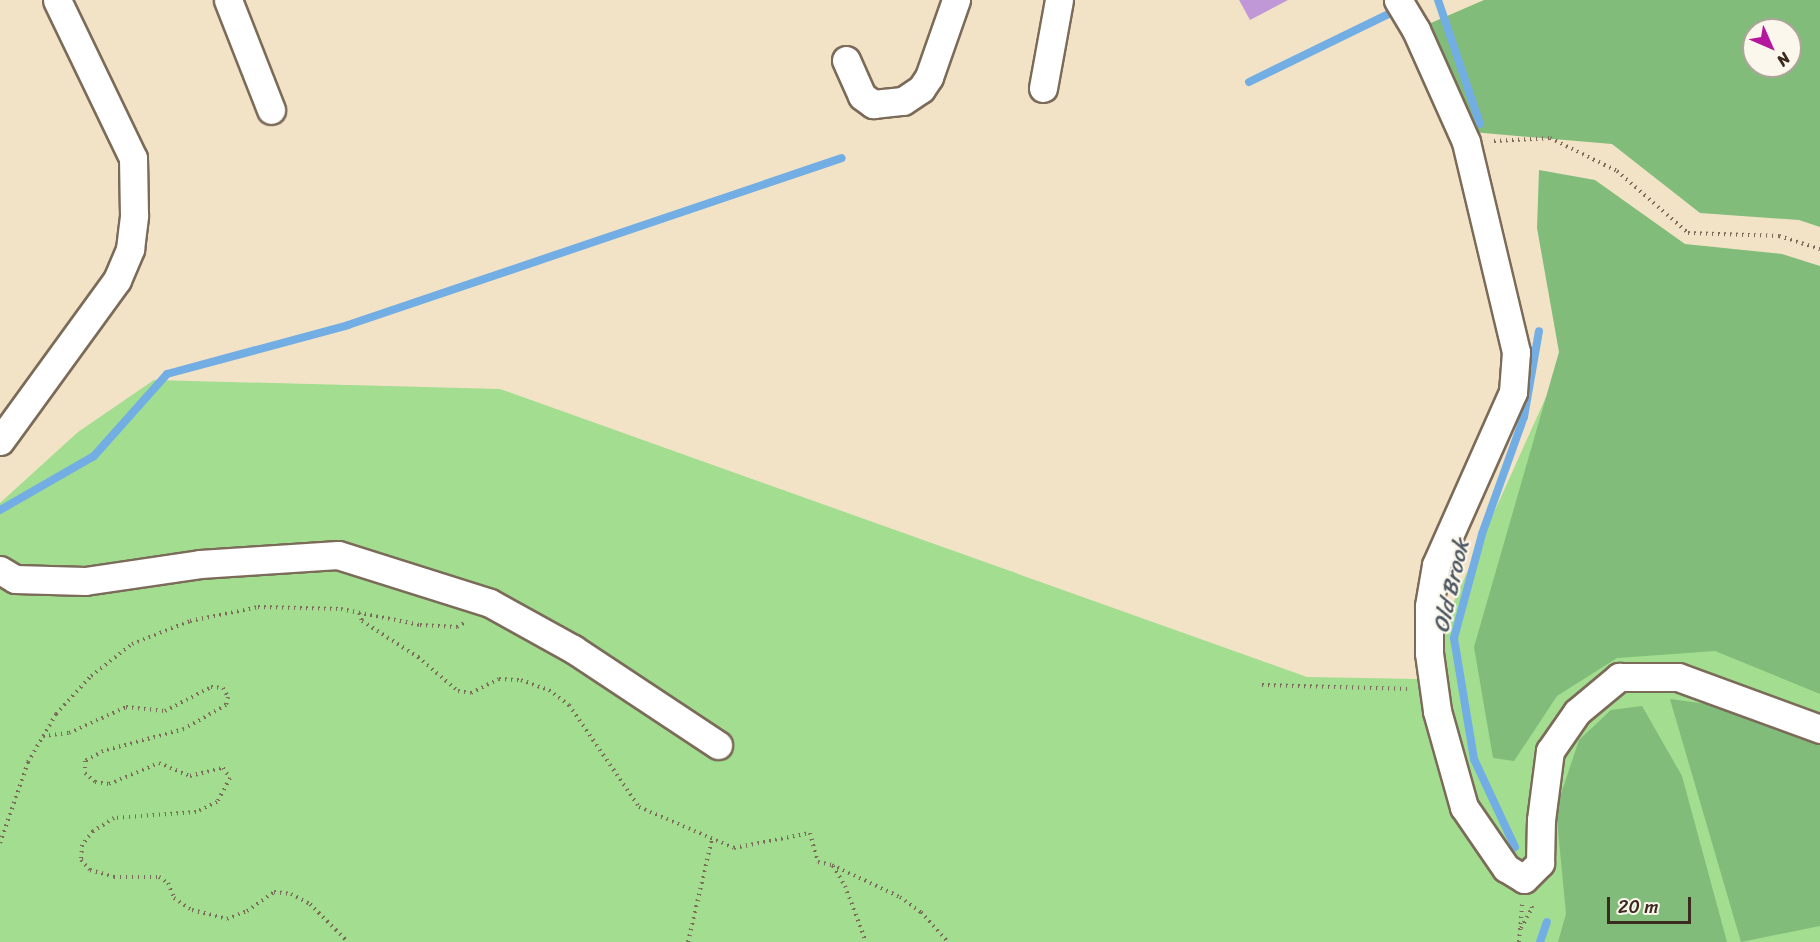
<!DOCTYPE html>
<style>
body{margin:0}
#map{position:relative;width:1820px;height:942px;overflow:hidden;background:#f2e3c7;font-family:Sriracha,sans-serif}
div>[style]{position:absolute}
.green>*{inset:0;background:#a2dd90}
.forest>*{inset:0;background:#81bc7a}
.stream>*{height:8px;margin:-4px;padding:0 4px;transform-origin:4px;border-radius:4px;background:#72aee4}
.building>*{inset:0;background:#c198d7}
.path>*{height:4px;margin-top:-2px;transform-origin:0;background:repeating-linear-gradient(90deg,#7b6b59 0 1.5px,transparent 0 6px)}
.roads{filter:drop-shadow(2px 0 #7b6b59) drop-shadow(-2px 0 #7b6b59) drop-shadow(0 2px #7b6b59) drop-shadow(0 -2px #7b6b59)}
.minor>*{height:27px;margin:-13.5px;padding:0 13.5px;transform-origin:13.5px;border-radius:13.5px;background:#fff}
span{translate:-50% -50%;white-space:nowrap;text-align:center;line-height:1.15;-webkit-text-stroke:4.5px #fbf7ec;paint-order:stroke}
.water-label{font-size:22px;color:#4e5863;font-style:italic}
.north{position:absolute;left:1742px;top:18px;width:60px;height:60px;box-sizing:border-box;background:#fbf7ec;border:2px solid #aea59a;border-radius:50%;rotate:135deg;font-size:16px;font-weight:700;line-height:24px;text-align:center;color:#3b2a1e}
.north::after{content:'';display:block;margin:auto;width:21px;height:27px;background:#b5179e;clip-path:polygon(50% 0,100% 100%,50% 72%,0 100%)}
.scale{position:absolute;left:1607px;top:897px;width:84px;height:27px;box-sizing:border-box;border:3px solid #3b2a1e;border-top:0;padding-left:8px;font-size:18px;line-height:21px;white-space:nowrap;color:#3b2a1e;-webkit-text-stroke:4px #fbf7ec;paint-order:stroke}
</style>
<div id="map">
<div class="green">
<i style="clip-path:polygon(154px 380px,500px 389px,1307px 677px,1419px 679px,1546px 397px,1820px 407px,1820px 942px,0 942px,0 503px,78px 432px)"></i>
</div>
<div class="forest">
<i style="clip-path:polygon(evenodd,1484px 0,1820px 0,1820px 227px,1799px 220px,1700px 213px,1612px 144px,1472px 132px,1424px 26px,1484px 0,1754px 30px,1790px 30px,1790px 66px,1754px 66px,1754px 30px)"></i>
<i style="clip-path:polygon(1539px 170px,1595px 180px,1685px 244px,1782px 254px,1820px 266px,1820px 694px,1715px 651px,1617px 658px,1557px 696px,1514px 761px,1493px 758px,1474px 647px,1559px 352px,1537px 228px)"></i>
<i style="clip-path:polygon(1670px 699px,1736px 708px,1820px 744px,1820px 926px,1741px 942px)"></i>
<i style="clip-path:polygon(1642px 706px,1682px 776px,1727px 942px,1558px 942px,1566px 914px,1556px 809px,1579px 740px,1611px 710px)"></i>
</div>
<div class="stream">
<i style="left:1438px;top:0;width:131px;rotate:71.3deg"></i>
<i style="left:1249px;top:82px;width:167px;rotate:-26deg"></i>
<i style="left:0;top:510px;width:108px;rotate:-29.9deg"></i>
<i style="left:94px;top:456px;width:110px;rotate:-48.3deg"></i>
<i style="left:167px;top:374px;width:188px;rotate:-15.1deg"></i>
<i style="left:348px;top:325px;width:521px;rotate:-18.68deg"></i>
<i style="left:1515px;top:847px;width:97px;rotate:-115deg"></i>
<i style="left:1474px;top:759px;width:123px;rotate:-99.4deg"></i>
<i style="left:1454px;top:638px;width:108px;rotate:-74.9deg"></i>
<i style="left:1482px;top:534px;width:124px;rotate:-70.3deg"></i>
<i style="left:1524px;top:417px;width:87px;rotate:-80.1deg"></i>
<i style="left:1540px;top:942px;width:21px;rotate:-71deg"></i>
</div>
<div class="building">
<i style="clip-path:polygon(1239px 0,1288px 0,1250px 20px)"></i>
</div>
<div class="path">
<i style="left:1494px;top:141px;width:56px;rotate:-3.1deg"></i>
<i style="left:1550px;top:138px;width:75px;rotate:26.2deg"></i>
<i style="left:1617px;top:171px;width:94px;rotate:41.1deg"></i>
<i style="left:1688px;top:233px;width:91px;rotate:1.9deg"></i>
<i style="left:1779px;top:236px;width:43px;rotate:17.6deg"></i>
<i style="left:359px;top:613px;width:9px;rotate:69deg"></i>
<i style="left:362px;top:621px;width:67px;rotate:32.7deg"></i>
<i style="left:418px;top:657px;width:52px;rotate:40.4deg"></i>
<i style="left:458px;top:691px;width:13px;rotate:9deg"></i>
<i style="left:471px;top:693px;width:31px;rotate:-27deg"></i>
<i style="left:499px;top:679px;width:22px;rotate:3deg"></i>
<i style="left:521px;top:680px;width:30px;rotate:20deg"></i>
<i style="left:549px;top:690px;width:25px;rotate:37deg"></i>
<i style="left:569px;top:705px;width:124px;rotate:55.5deg"></i>
<i style="left:639px;top:807px;width:103px;rotate:23.3deg"></i>
<i style="left:734px;top:848px;width:77px;rotate:-11.2deg"></i>
<i style="left:810px;top:833px;width:30px;rotate:75deg"></i>
<i style="left:818px;top:862px;width:14px;rotate:12deg"></i>
<i style="left:832px;top:865px;width:75px;rotate:25.2deg"></i>
<i style="left:900px;top:897px;width:26px;rotate:36deg"></i>
<i style="left:921px;top:912px;width:40px;rotate:48deg"></i>
<i style="left:1262px;top:685px;width:146px;rotate:1.6deg"></i>
<i style="left:43px;top:736px;width:26px;rotate:-7deg"></i>
<i style="left:69px;top:733px;width:63px;rotate:-24.5deg"></i>
<i style="left:126px;top:707px;width:39px;rotate:6deg"></i>
<i style="left:165px;top:711px;width:52px;rotate:-27.6deg"></i>
<i style="left:211px;top:687px;width:12px;rotate:5deg"></i>
<i style="left:223px;top:688px;width:10px;rotate:61deg"></i>
<i style="left:228px;top:697px;width:8px;rotate:104deg"></i>
<i style="left:226px;top:705px;width:48px;rotate:150.3deg"></i>
<i style="left:184px;top:729px;width:84px;rotate:164.8deg"></i>
<i style="left:103px;top:751px;width:21px;rotate:151deg"></i>
<i style="left:85px;top:761px;width:12px;rotate:90deg"></i>
<i style="left:85px;top:773px;width:13px;rotate:42deg"></i>
<i style="left:95px;top:782px;width:14px;rotate:8deg"></i>
<i style="left:109px;top:784px;width:54px;rotate:-22.8deg"></i>
<i style="left:159px;top:763px;width:34px;rotate:23deg"></i>
<i style="left:190px;top:776px;width:34px;rotate:-14deg"></i>
<i style="left:223px;top:768px;width:12px;rotate:55deg"></i>
<i style="left:230px;top:778px;width:27px;rotate:118deg"></i>
<i style="left:217px;top:802px;width:23px;rotate:155deg"></i>
<i style="left:196px;top:812px;width:82px;rotate:175.8deg"></i>
<i style="left:114px;top:818px;width:25px;rotate:148deg"></i>
<i style="left:93px;top:831px;width:18px;rotate:128deg"></i>
<i style="left:82px;top:845px;width:15px;rotate:94deg"></i>
<i style="left:81px;top:860px;width:13px;rotate:48deg"></i>
<i style="left:90px;top:870px;width:25px;rotate:16deg"></i>
<i style="left:114px;top:877px;width:45px"></i>
<i style="left:159px;top:877px;width:11px;rotate:34deg"></i>
<i style="left:168px;top:883px;width:16px;rotate:68deg"></i>
<i style="left:174px;top:898px;width:22px;rotate:34deg"></i>
<i style="left:192px;top:910px;width:36px;rotate:14deg"></i>
<i style="left:227px;top:919px;width:22px;rotate:-22deg"></i>
<i style="left:247px;top:911px;width:33px;rotate:-35deg"></i>
<i style="left:274px;top:892px;width:17px;rotate:7deg"></i>
<i style="left:291px;top:894px;width:21px;rotate:28deg"></i>
<i style="left:310px;top:904px;width:54px;rotate:45deg"></i>
<i style="left:0;top:843px;width:86px;rotate:-70.9deg"></i>
<i style="left:28px;top:762px;width:56px;rotate:-59.7deg"></i>
<i style="left:56px;top:714px;width:52px;rotate:-47.4deg"></i>
<i style="left:91px;top:676px;width:52px;rotate:-38deg"></i>
<i style="left:132px;top:644px;width:62px;rotate:-21.6deg"></i>
<i style="left:190px;top:621px;width:69px;rotate:-11.6deg"></i>
<i style="left:258px;top:607px;width:83px;rotate:1.4deg"></i>
<i style="left:341px;top:609px;width:81px;rotate:11.4deg"></i>
<i style="left:420px;top:625px;width:37px;rotate:3deg"></i>
<i style="left:457px;top:627px;width:8px;rotate:-30deg"></i>
<i style="left:833px;top:866px;width:23px;rotate:59deg"></i>
<i style="left:845px;top:886px;width:60px;rotate:69.4deg"></i>
<i style="left:1521px;top:928px;width:23px;rotate:-61deg"></i>
<i style="left:1532px;top:908px;width:5px;rotate:-101deg"></i>
<i style="left:688px;top:942px;width:106px;rotate:-76.9deg"></i>
<i style="left:1519px;top:942px;width:38px;rotate:-85deg"></i>
</div>
<div class="roads">
<div class="minor">
<i style="left:228px;top:0;width:118px;rotate:68.6deg"></i>
<i style="left:1398px;top:0;width:35px;rotate:59deg"></i>
<i style="left:1416px;top:30px;width:123px;rotate:65.9deg"></i>
<i style="left:1466px;top:142px;width:216px;rotate:76.6deg"></i>
<i style="left:1516px;top:352px;width:40px;rotate:94.3deg"></i>
<i style="left:1513px;top:392px;width:189px;rotate:114deg"></i>
<i style="left:1436px;top:565px;width:42px;rotate:99.7deg"></i>
<i style="left:1429px;top:606px;width:47px;rotate:90deg"></i>
<i style="left:1429px;top:653px;width:59px;rotate:82.1deg"></i>
<i style="left:1437px;top:711px;width:100px;rotate:74.3deg"></i>
<i style="left:1464px;top:807px;width:74px;rotate:55.5deg"></i>
<i style="left:1506px;top:868px;width:21px;rotate:31deg"></i>
<i style="left:1524px;top:879px;width:23px;rotate:-45deg"></i>
<i style="left:1540px;top:863px;width:43px;rotate:-88.7deg"></i>
<i style="left:1541px;top:820px;width:70px;rotate:-82.6deg"></i>
<i style="left:1550px;top:751px;width:47px;rotate:-55.3deg"></i>
<i style="left:1577px;top:712px;width:55px;rotate:-39.8deg"></i>
<i style="left:1619px;top:677px;width:59px"></i>
<i style="left:1678px;top:677px;width:151px;rotate:20.1deg"></i>
<i style="left:846px;top:60px;width:39px;rotate:66deg"></i>
<i style="left:862px;top:96px;width:14px;rotate:36deg"></i>
<i style="left:873px;top:104px;width:30px;rotate:-6deg"></i>
<i style="left:903px;top:101px;width:22px;rotate:-34deg"></i>
<i style="left:921px;top:89px;width:14px;rotate:-56deg"></i>
<i style="left:929px;top:77px;width:82px;rotate:-70.7deg"></i>
<i style="left:1043px;top:88px;width:89px;rotate:-79.7deg"></i>
<i style="left:0;top:441px;width:199px;rotate:-54deg"></i>
<i style="left:117px;top:280px;width:34px;rotate:-67deg"></i>
<i style="left:130px;top:249px;width:34px;rotate:-83deg"></i>
<i style="left:134px;top:215px;width:57px;rotate:-91deg"></i>
<i style="left:133px;top:158px;width:175px;rotate:-115.7deg"></i>
<i style="left:0;top:570px;width:17px;rotate:31deg"></i>
<i style="left:15px;top:579px;width:70px;rotate:1.6deg"></i>
<i style="left:85px;top:581px;width:116px;rotate:-8.4deg"></i>
<i style="left:200px;top:564px;width:138px;rotate:-3.7deg"></i>
<i style="left:338px;top:555px;width:159px;rotate:17.5deg"></i>
<i style="left:490px;top:603px;width:95px;rotate:29deg"></i>
<i style="left:573px;top:649px;width:174px;rotate:33.5deg"></i>
</div>
</div>
<div class="water-label">
<span style="left:1451px;top:586px;rotate:-77deg">Old Brook</span>
</div>
<div class="north">N</div>
<div class="scale">20 m</div>
</div>
